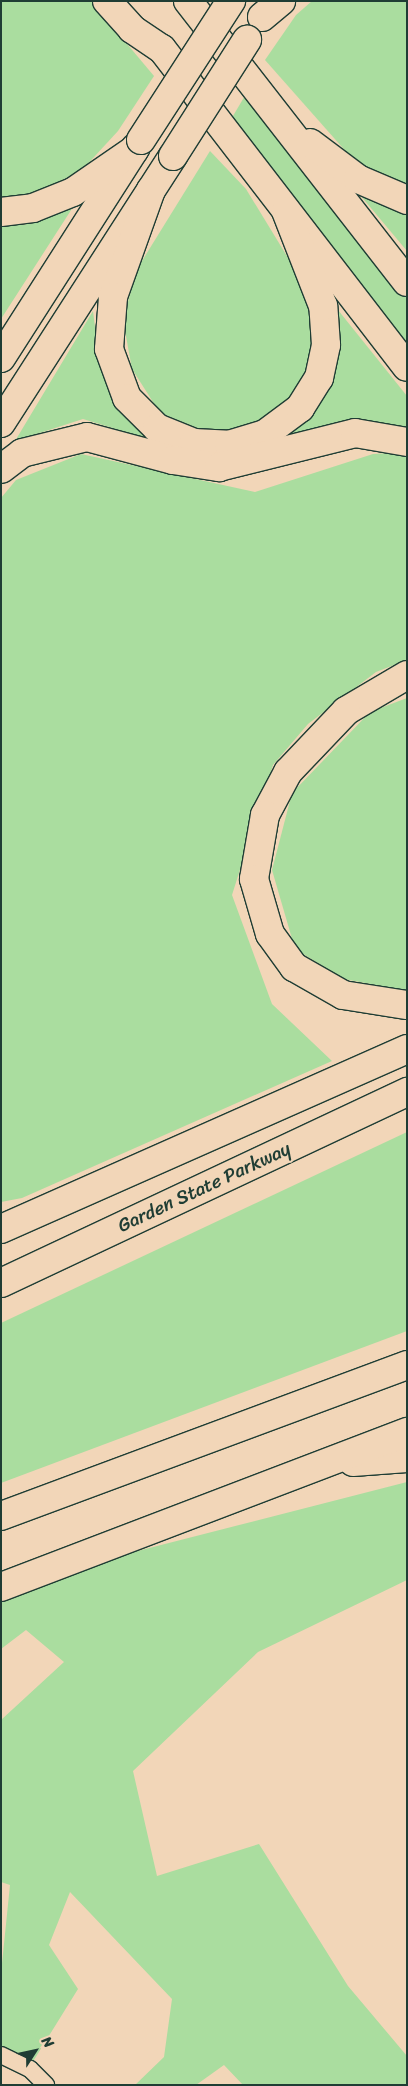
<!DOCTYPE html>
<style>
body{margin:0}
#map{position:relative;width:408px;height:2086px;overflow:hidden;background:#f2d6b8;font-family:Sriracha,sans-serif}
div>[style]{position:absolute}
.green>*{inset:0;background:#aadd9f}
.roads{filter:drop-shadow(1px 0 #1f3d34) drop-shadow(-1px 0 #1f3d34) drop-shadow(0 1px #1f3d34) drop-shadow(0 -1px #1f3d34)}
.minor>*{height:16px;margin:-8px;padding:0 8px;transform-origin:8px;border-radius:8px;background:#f2d6b8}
.trunk>*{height:28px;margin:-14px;padding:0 14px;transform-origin:14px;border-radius:14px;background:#f2d6b8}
.motorway>*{height:28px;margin:-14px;padding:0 14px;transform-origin:14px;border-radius:14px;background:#f2d6b8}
.bridges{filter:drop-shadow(1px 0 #1f3d34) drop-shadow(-1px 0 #1f3d34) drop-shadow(0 1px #1f3d34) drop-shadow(0 -1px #1f3d34)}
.trunk-bridge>*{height:28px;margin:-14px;padding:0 14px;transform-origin:14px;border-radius:14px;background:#f2d6b8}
span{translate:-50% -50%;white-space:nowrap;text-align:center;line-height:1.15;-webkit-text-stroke:4px #f2d6b8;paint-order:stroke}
.street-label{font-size:19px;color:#1f3d34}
.frame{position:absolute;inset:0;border:2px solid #1f3d34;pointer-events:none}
.north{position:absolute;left:10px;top:2026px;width:50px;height:50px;-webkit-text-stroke:4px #f2d6b8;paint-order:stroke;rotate:55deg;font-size:14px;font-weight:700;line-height:20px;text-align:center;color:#1f3d34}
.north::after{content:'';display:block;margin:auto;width:18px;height:22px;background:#1f3d34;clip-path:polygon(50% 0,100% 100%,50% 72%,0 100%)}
</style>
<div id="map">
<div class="green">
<i style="clip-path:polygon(1px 1px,91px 1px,154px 76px,118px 131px,83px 169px,38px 193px,1px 200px)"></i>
<i style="clip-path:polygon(312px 1px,407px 1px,407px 185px,357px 164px,265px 60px,296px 15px)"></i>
<i style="clip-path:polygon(246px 94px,407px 292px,407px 345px,230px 121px)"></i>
<i style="clip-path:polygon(210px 151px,246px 189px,293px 266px,309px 299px,319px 342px,304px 386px,265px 422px,212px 434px,160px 413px,132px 369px,123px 320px,137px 269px)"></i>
<i style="clip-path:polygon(355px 189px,407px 214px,407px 251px)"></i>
<i style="clip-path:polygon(75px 204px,1px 319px,1px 223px,24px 225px)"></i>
<i style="clip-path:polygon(338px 310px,407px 396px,407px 433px,272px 446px)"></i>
<i style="clip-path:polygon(93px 311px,99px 359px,114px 405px,155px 441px,83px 419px,15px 441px)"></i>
<i style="clip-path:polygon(407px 452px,407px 660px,376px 672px,308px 724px,273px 765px,232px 895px,272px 1004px,332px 1061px,22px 1198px,1px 1202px,1px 498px,16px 480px,81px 454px,255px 492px,373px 454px)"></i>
<i style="clip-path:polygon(407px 698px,407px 991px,344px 979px,295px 949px,272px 870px,292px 793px,370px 712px)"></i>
<i style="clip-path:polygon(407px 1132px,407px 1331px,1px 1483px,1px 1323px)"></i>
<i style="clip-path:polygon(407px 1482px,407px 1580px,258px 1652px,133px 1771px,157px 1876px,259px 1844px,348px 1986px,407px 2056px,407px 2085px,243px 2085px,224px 2065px,196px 2085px,135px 2085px,164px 2057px,172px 1999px,70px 1892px,49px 1945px,78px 1989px,29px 2068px,1px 2057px,1px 1973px,10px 1885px,1px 1882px,1px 1720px,64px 1662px,26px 1630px,1px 1649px,1px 1586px)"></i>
</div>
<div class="roads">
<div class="minor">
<i style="left:1px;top:2055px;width:32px;rotate:26deg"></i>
<i style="left:30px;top:2069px;width:23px;rotate:45deg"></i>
</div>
<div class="trunk">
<i style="left:1px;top:358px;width:250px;rotate:-57.4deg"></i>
<i style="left:1px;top:423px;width:318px;rotate:-57.2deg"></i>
</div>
<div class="motorway">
<i style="left:107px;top:1px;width:38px;rotate:48deg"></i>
<i style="left:132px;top:29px;width:36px;rotate:34deg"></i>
<i style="left:162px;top:49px;width:401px;rotate:52.4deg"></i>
<i style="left:188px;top:1px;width:356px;rotate:52.1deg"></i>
<i style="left:262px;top:17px;width:25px;rotate:-40deg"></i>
<i style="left:310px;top:143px;width:60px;rotate:36.9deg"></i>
<i style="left:358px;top:179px;width:53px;rotate:23.2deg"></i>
<i style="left:151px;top:190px;width:114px;rotate:109.6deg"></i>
<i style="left:113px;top:297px;width:52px;rotate:94.4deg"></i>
<i style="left:109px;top:349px;width:52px;rotate:69.8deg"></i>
<i style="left:127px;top:398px;width:42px;rotate:45deg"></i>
<i style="left:157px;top:428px;width:40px;rotate:22deg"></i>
<i style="left:194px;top:443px;width:35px;rotate:3deg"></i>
<i style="left:229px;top:445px;width:38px;rotate:-17deg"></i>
<i style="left:265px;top:434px;width:44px;rotate:-36.6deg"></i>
<i style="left:300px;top:408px;width:36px;rotate:-58deg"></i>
<i style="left:319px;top:378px;width:34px;rotate:-78deg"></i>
<i style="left:326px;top:345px;width:39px;rotate:-94deg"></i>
<i style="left:323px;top:306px;width:102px;rotate:-111.3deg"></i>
<i style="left:1px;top:212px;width:32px;rotate:-7deg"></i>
<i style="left:33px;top:208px;width:43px;rotate:-21.8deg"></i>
<i style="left:73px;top:192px;width:74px;rotate:-34.5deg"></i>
<i style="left:1px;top:469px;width:26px;rotate:-37deg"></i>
<i style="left:22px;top:453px;width:67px;rotate:-13.8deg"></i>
<i style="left:87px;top:437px;width:89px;rotate:15deg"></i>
<i style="left:173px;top:460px;width:47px;rotate:8.7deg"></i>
<i style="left:219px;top:467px;width:140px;rotate:-14deg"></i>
<i style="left:355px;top:433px;width:53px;rotate:9.8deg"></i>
<i style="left:407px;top:675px;width:71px;rotate:149.5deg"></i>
<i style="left:346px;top:711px;width:84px;rotate:133.6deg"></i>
<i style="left:288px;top:772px;width:49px;rotate:118.1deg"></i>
<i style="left:265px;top:815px;width:65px;rotate:99.8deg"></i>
<i style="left:254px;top:879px;width:57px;rotate:73.8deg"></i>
<i style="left:270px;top:934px;width:41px;rotate:54deg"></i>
<i style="left:294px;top:967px;width:56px;rotate:29.7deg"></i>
<i style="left:343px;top:995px;width:65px;rotate:8.9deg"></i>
<i style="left:1px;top:1229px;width:444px;rotate:-23.9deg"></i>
<i style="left:1px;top:1283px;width:449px;rotate:-25.2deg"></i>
<i style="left:353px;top:1462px;width:54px;rotate:-4.2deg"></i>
<i style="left:1px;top:1516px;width:433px;rotate:-20.4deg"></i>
<i style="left:1px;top:1587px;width:435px;rotate:-20.9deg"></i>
</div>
</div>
<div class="bridges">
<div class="trunk-bridge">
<i style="left:141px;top:140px;width:166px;rotate:-57.1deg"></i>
<i style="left:173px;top:156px;width:138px;rotate:-57.5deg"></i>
</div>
</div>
<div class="street-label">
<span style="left:204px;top:1187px;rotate:-25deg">Garden State Parkway</span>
</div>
<div class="frame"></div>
<div class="north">N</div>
</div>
